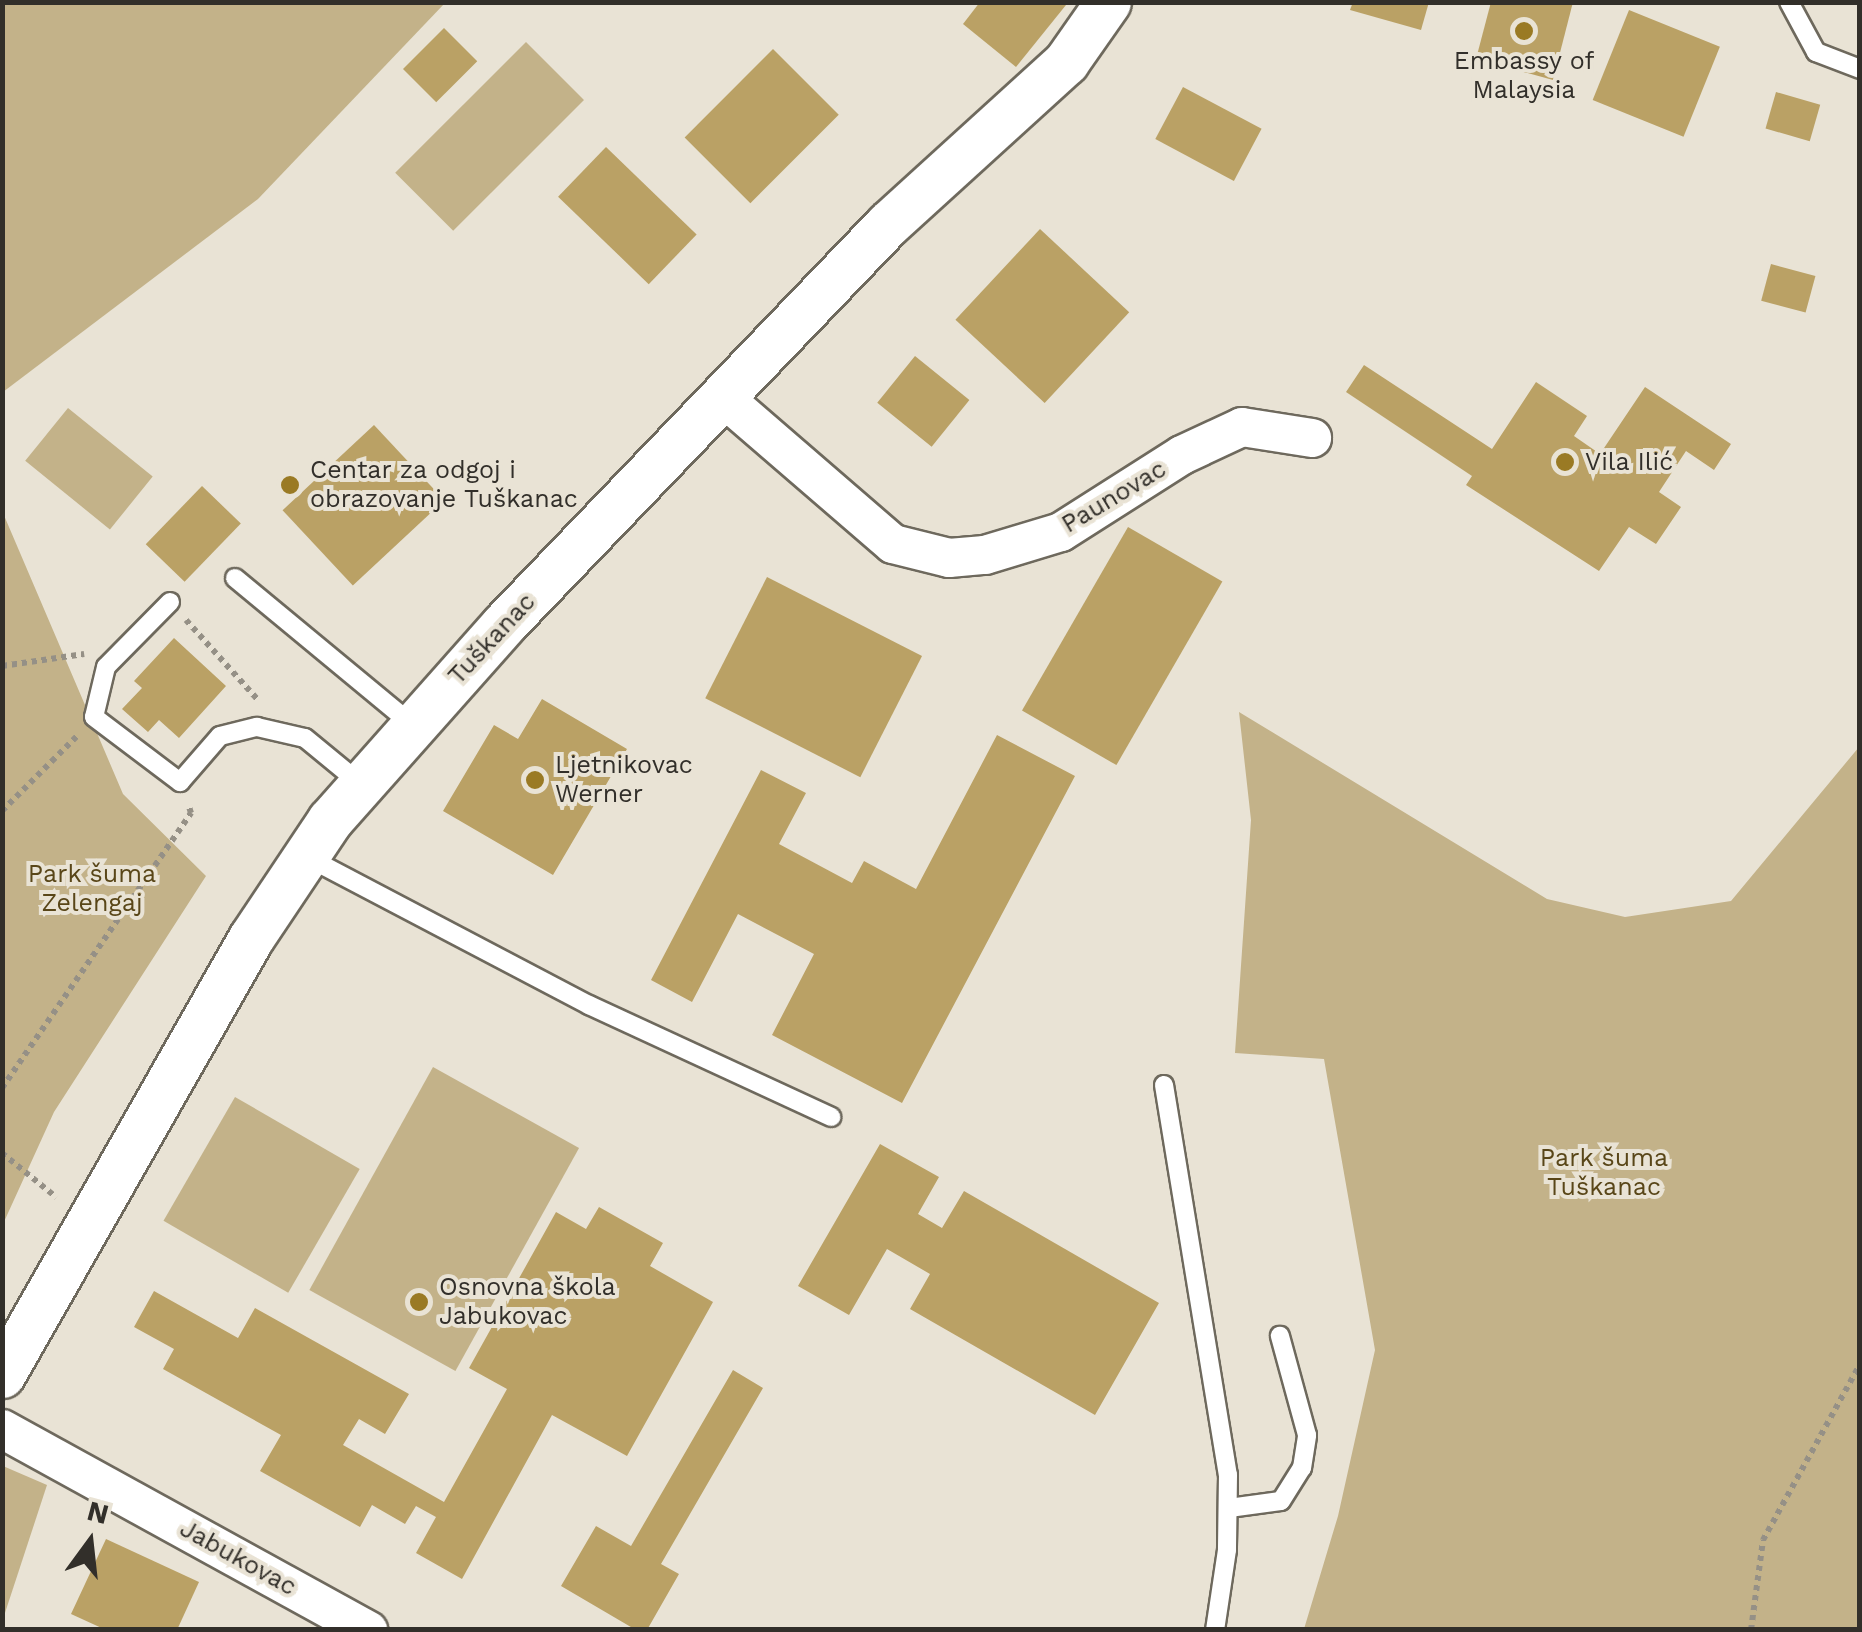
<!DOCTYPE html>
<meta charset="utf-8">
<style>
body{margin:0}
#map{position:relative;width:1862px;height:1632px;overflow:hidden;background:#e9e3d5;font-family:"Work Sans",sans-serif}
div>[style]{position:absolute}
.green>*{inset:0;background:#c3b289;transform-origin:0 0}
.building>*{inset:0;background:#baa165;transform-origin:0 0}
.path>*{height:6px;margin-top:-3px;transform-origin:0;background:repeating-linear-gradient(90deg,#959086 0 5px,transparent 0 10px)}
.roads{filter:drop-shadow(2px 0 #6e695d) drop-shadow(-2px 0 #6e695d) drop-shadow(0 2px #6e695d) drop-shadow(0 -2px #6e695d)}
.service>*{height:18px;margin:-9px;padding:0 9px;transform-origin:9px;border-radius:9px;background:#fff}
.minor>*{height:38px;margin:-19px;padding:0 19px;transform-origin:19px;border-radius:19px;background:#fff}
.tertiary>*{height:45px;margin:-22.5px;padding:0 22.5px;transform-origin:22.5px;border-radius:22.5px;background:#fff}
.dots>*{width:28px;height:28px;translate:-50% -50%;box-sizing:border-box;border:5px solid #e9e3d5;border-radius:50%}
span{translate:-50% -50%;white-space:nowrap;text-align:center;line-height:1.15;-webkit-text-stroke:8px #e9e3d5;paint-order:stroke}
.poi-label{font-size:25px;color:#322f2a}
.left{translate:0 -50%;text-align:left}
.street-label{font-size:25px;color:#322f2a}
.park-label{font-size:25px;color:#594618}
.frame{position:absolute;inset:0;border:5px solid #322f2a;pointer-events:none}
.north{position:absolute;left:40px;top:1492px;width:100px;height:100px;-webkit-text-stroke:8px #e9e3d5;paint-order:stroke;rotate:15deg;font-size:28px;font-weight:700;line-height:40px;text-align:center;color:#322f2a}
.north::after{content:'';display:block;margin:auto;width:35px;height:45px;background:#322f2a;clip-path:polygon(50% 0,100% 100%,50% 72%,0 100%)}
</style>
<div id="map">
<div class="green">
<i style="clip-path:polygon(2px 3px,3px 2px,445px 3px,258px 199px,3px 392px)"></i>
<i style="left:526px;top:42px;width:82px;height:185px;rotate:45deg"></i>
<i style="left:68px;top:408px;width:109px;height:68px;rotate:39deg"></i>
<i style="clip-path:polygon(3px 513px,123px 794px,206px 876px,54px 1112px,3px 1224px)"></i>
<i style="clip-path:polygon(1239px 712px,1547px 899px,1625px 917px,1731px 901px,1859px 747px,1859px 1629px,1304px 1629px,1338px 1516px,1375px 1350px,1324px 1059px,1235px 1053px,1251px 820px)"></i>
<i style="left:433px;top:1067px;width:167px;height:255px;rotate:29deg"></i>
<i style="left:235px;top:1097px;width:144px;height:143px;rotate:30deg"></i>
<i style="clip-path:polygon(3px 1466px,47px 1485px,3px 1619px)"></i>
</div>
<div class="building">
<i style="clip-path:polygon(980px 2px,1063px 2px,1066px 5px,1016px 67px,963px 24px)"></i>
<i style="clip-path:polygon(1353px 2px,1429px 2px,1421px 30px,1350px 10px)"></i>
<i style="clip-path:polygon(1491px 2px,1573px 2px,1553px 80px,1476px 59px)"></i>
<i style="left:1629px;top:10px;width:98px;height:97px;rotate:22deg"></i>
<i style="left:444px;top:28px;width:47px;height:58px;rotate:45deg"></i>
<i style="left:773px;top:49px;width:93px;height:125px;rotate:45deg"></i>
<i style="left:1183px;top:87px;width:89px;height:59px;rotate:28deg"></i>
<i style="left:1776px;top:92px;width:46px;height:38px;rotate:16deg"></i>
<i style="left:606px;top:147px;width:126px;height:69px;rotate:44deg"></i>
<i style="left:1040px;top:229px;width:122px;height:124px;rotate:43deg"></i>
<i style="left:1771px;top:264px;width:46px;height:38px;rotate:15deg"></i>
<i style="left:915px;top:356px;width:70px;height:60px;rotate:39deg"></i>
<i style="clip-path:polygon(1364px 365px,1492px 449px,1536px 382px,1587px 416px,1574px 436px,1600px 454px,1645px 387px,1731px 444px,1714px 470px,1686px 451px,1659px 492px,1681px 507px,1656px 544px,1629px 527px,1599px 571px,1466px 485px,1472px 476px,1346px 392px)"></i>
<i style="left:374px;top:425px;width:103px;height:125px;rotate:47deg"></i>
<i style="left:202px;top:486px;width:54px;height:81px;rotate:44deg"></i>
<i style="left:1128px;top:527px;width:109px;height:212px;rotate:30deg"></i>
<i style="left:767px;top:577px;width:174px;height:136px;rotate:27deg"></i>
<i style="clip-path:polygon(174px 638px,226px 686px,179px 738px,159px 720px,148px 732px,122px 709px,142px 688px,134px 681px)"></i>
<i style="clip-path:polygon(542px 699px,627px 749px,553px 875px,443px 811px,494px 725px,518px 739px)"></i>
<i style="clip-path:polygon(997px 735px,1075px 776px,902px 1103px,772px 1035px,814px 954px,738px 914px,692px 1002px,651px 980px,761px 770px,806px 793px,779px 844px,852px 883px,864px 861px,916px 889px)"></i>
<i style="clip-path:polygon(880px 1144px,939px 1177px,918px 1214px,942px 1228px,964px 1191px,1159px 1303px,1095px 1415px,910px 1309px,930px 1274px,887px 1249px,849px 1315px,798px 1286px)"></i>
<i style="clip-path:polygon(599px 1207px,663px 1243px,650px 1266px,713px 1302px,627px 1456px,552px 1415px,462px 1579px,416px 1553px,436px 1517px,416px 1506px,405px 1524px,372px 1505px,360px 1527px,260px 1471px,281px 1435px,163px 1369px,174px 1349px,134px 1327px,154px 1291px,238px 1338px,255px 1308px,409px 1394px,385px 1434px,359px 1419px,343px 1445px,444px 1502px,507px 1389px,469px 1368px,556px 1212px,586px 1229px)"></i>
<i style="clip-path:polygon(733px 1370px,763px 1388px,661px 1564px,679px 1574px,647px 1630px,636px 1630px,561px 1586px,596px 1526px,631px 1546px)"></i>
<i style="clip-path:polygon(106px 1539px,199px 1582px,177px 1630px,106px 1630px,71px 1614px)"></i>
</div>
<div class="path">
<i style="left:186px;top:620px;width:108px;rotate:48deg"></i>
<i style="left:2px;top:666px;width:83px;rotate:-8.3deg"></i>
<i style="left:2px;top:811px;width:106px;rotate:-45deg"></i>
<i style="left:2px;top:1088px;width:334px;rotate:-55.5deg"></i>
<i style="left:191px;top:813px;width:9px;rotate:-108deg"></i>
<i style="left:2px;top:1153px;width:70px;rotate:39.2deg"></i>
<i style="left:1860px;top:1267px;width:44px;rotate:90deg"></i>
<i style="left:1751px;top:1630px;width:91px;rotate:-82.4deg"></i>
<i style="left:1763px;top:1540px;width:201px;rotate:-61.1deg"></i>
</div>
<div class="roads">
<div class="service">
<i style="left:1789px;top:2px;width:57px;rotate:61.6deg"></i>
<i style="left:1816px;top:52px;width:47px;rotate:21.1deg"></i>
<i style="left:235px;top:578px;width:231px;rotate:39.6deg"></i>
<i style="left:170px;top:602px;width:91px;rotate:134.6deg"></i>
<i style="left:106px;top:667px;width:51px;rotate:103.5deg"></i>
<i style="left:94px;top:717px;width:108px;rotate:37.1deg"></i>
<i style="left:180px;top:782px;width:61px;rotate:-49deg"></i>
<i style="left:220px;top:736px;width:38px;rotate:-14deg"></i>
<i style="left:257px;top:727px;width:49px;rotate:12.9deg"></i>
<i style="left:305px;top:738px;width:72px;rotate:39.4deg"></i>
<i style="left:305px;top:856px;width:321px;rotate:27.7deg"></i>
<i style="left:589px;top:1005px;width:267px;rotate:24.8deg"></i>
<i style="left:1164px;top:1085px;width:395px;rotate:80.7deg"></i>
<i style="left:1228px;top:1475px;width:75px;rotate:90.8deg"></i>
<i style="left:1227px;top:1550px;width:81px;rotate:98.5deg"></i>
<i style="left:1229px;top:1508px;width:52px;rotate:-7.7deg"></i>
<i style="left:1281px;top:1501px;width:39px;rotate:-58deg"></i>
<i style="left:1302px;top:1468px;width:33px;rotate:-81deg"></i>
<i style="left:1307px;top:1435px;width:103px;rotate:-105.3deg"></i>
</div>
<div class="minor">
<i style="left:725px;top:399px;width:222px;rotate:40.8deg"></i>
<i style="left:893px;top:544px;width:58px;rotate:14deg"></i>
<i style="left:949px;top:558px;width:36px;rotate:-5deg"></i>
<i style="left:985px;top:555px;width:79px;rotate:-16.8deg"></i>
<i style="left:1061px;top:532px;width:143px;rotate:-32.5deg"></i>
<i style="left:1182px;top:455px;width:66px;rotate:-25deg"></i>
<i style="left:1242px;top:427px;width:71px;rotate:8.9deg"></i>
<i style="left:2px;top:1429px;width:418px;rotate:28.8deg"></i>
</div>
<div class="tertiary">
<i style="left:2px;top:1375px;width:503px;rotate:-60.33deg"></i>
<i style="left:251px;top:938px;width:142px;rotate:-56.2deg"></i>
<i style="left:330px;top:820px;width:261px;rotate:-48.4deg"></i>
<i style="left:503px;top:625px;width:556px;rotate:-46.17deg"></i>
<i style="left:888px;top:224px;width:241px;rotate:-42.3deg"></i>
<i style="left:1066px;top:62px;width:73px;rotate:-55deg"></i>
</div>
</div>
<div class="dots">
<i style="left:1524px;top:31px;background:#9a7a24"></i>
<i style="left:1565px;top:462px;background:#9a7a24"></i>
<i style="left:290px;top:485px;background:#9a7a24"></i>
<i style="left:535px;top:780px;background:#9a7a24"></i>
<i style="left:419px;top:1302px;background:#9a7a24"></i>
</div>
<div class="poi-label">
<span style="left:1524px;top:76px">Embassy of<br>Malaysia</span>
<span class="left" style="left:1585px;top:462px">Vila Ilić</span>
<span class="left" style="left:310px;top:485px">Centar za odgoj i<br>obrazovanje Tuškanac</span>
<span class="left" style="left:555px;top:780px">Ljetnikovac<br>Werner</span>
<span class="left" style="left:439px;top:1302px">Osnovna škola<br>Jabukovac</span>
</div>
<div class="street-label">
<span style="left:1114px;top:497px;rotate:-31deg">Paunovac</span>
<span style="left:492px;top:639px;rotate:-47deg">Tuškanac</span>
<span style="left:238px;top:1558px;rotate:29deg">Jabukovac</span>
</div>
<div class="park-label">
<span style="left:92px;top:889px">Park šuma<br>Zelengaj</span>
<span style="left:1604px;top:1173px">Park šuma<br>Tuškanac</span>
</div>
<div class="frame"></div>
<div class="north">N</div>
</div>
